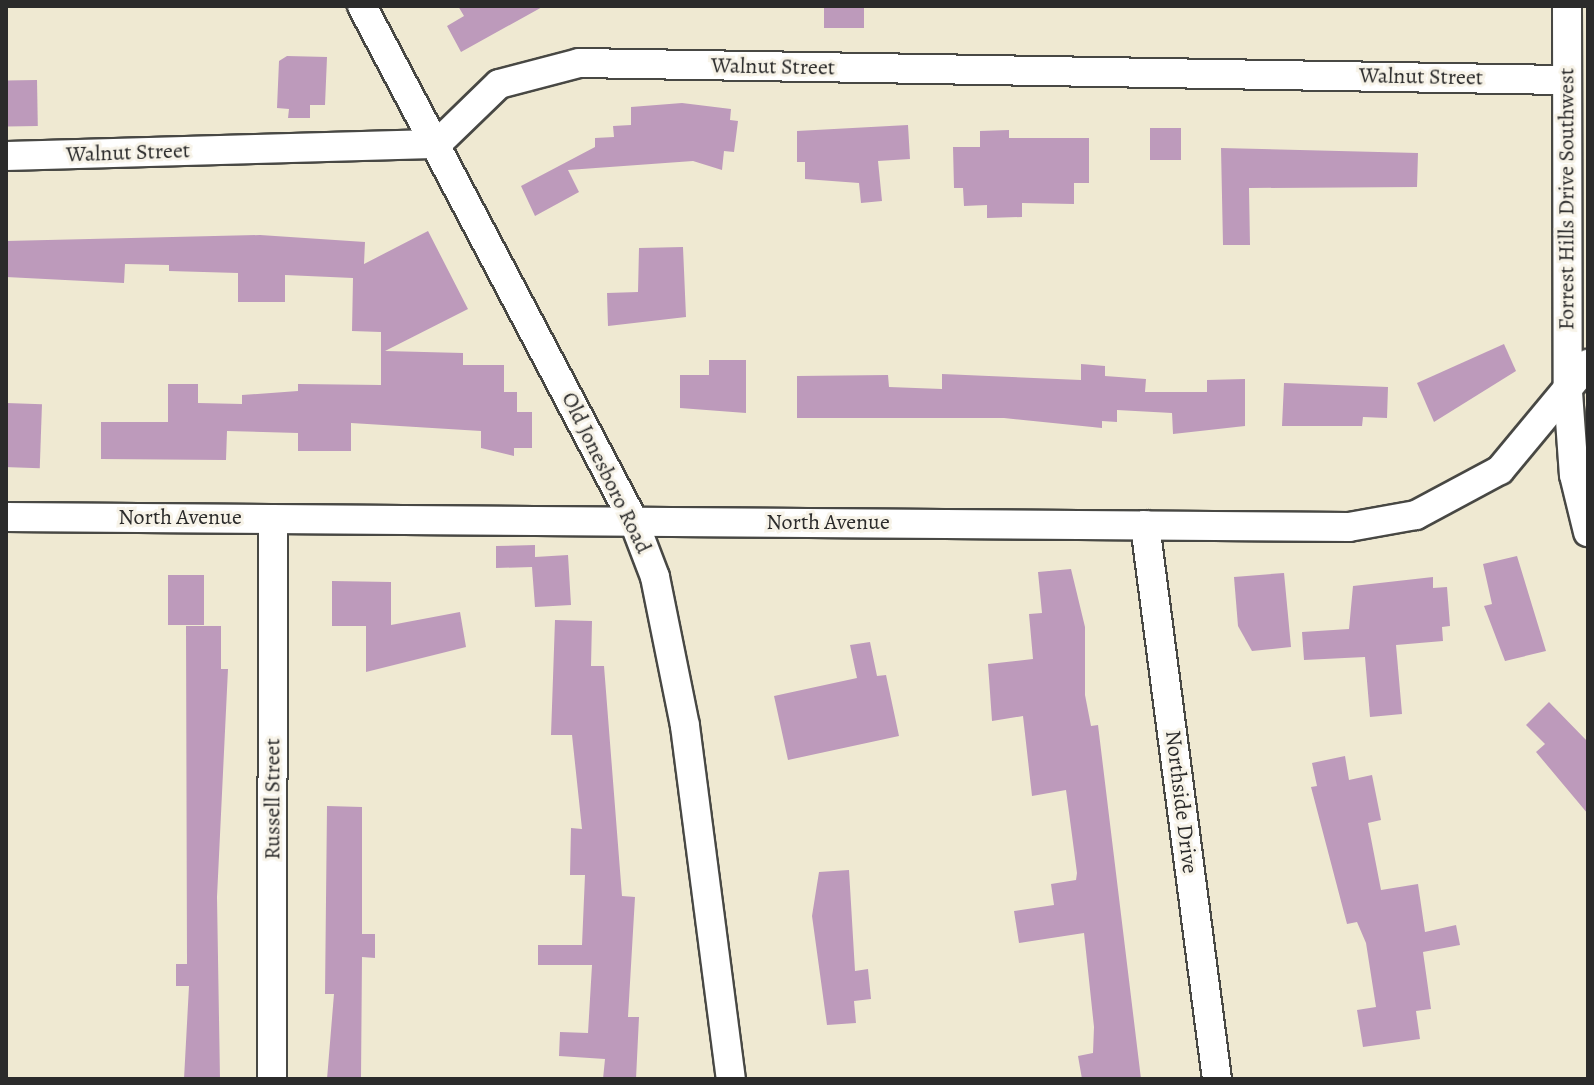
<!DOCTYPE html>
<style>
body{margin:0}
#map{position:relative;width:1594px;height:1085px;overflow:hidden;background:#efe9d2;font-family:Alegreya,serif}
div>[style]{position:absolute}
.building>*{inset:0;background:#bd9abb;transform-origin:0 0}
.roads{filter:drop-shadow(2px 0 #484844) drop-shadow(-2px 0 #484844) drop-shadow(0 2px #484844) drop-shadow(0 -2px #484844)}
.minor>*{height:28px;margin:-14px;padding:0 14px;transform-origin:14px;border-radius:14px;background:#fff}
span{translate:-50% -50%;white-space:nowrap;text-align:center;line-height:1.15;-webkit-text-stroke:6px #f7f3e8;paint-order:stroke}
.street-label{font-size:22px;color:#2b2b2b}
.frame{position:absolute;inset:0;border:8px solid #2b2b2b;pointer-events:none}
</style>
<div id="map">
<div class="building">
<i style="clip-path:polygon(458px 6px,544px 6px,461px 52px,447px 26px,464px 16px)"></i>
<i style="left:824px;top:6px;width:40px;height:22px"></i>
<i style="clip-path:polygon(287px 56px,327px 57px,325px 105px,310px 105px,310px 118px,288px 118px,289px 109px,277px 108px,279px 61px)"></i>
<i style="left:37px;top:80px;width:46px;height:31px;rotate:89deg"></i>
<i style="clip-path:polygon(682px 103px,731px 109px,730px 120px,738px 121px,734px 152px,724px 151px,722px 170px,693px 161px,568px 170px,579px 192px,535px 216px,521px 186px,595px 147px,595px 138px,614px 137px,613px 126px,631px 125px,631px 107px)"></i>
<i style="clip-path:polygon(908px 125px,910px 159px,878px 161px,882px 201px,861px 203px,859px 183px,805px 179px,805px 162px,797px 162px,797px 131px)"></i>
<i style="left:1150px;top:128px;width:31px;height:32px"></i>
<i style="clip-path:polygon(1009px 130px,1009px 138px,1089px 138px,1089px 183px,1074px 183px,1074px 204px,1022px 203px,1022px 217px,987px 218px,987px 205px,964px 206px,963px 188px,954px 188px,953px 147px,980px 147px,980px 131px)"></i>
<i style="clip-path:polygon(1221px 148px,1418px 153px,1417px 187px,1249px 188px,1250px 245px,1223px 245px)"></i>
<i style="clip-path:polygon(428px 231px,468px 309px,385px 351px,463px 353px,463px 365px,504px 365px,504px 392px,517px 392px,517px 412px,532px 412px,532px 448px,514px 448px,514px 456px,481px 448px,481px 431px,351px 423px,351px 451px,298px 451px,298px 433px,227px 431px,226px 460px,101px 459px,101px 422px,168px 422px,168px 384px,198px 384px,198px 403px,242px 404px,242px 395px,298px 391px,298px 384px,381px 385px,381px 332px,352px 331px,353px 278px,285px 275px,285px 302px,238px 302px,238px 273px,169px 271px,169px 265px,125px 264px,124px 283px,6px 277px,6px 241px,260px 235px,365px 242px,364px 264px)"></i>
<i style="clip-path:polygon(683px 247px,686px 317px,608px 326px,607px 293px,638px 292px,639px 248px)"></i>
<i style="clip-path:polygon(1504px 344px,1516px 371px,1434px 422px,1417px 383px)"></i>
<i style="clip-path:polygon(709px 360px,746px 360px,746px 413px,680px 408px,680px 375px,709px 375px)"></i>
<i style="clip-path:polygon(1081px 364px,1105px 366px,1105px 376px,1146px 379px,1145px 392px,1207px 392px,1207px 380px,1245px 379px,1245px 426px,1173px 434px,1172px 413px,1117px 410px,1117px 422px,1102px 421px,1102px 428px,1004px 418px,797px 418px,797px 376px,888px 375px,889px 387px,942px 389px,942px 374px,1081px 380px)"></i>
<i style="clip-path:polygon(1284px 383px,1388px 387px,1387px 418px,1363px 417px,1362px 426px,1282px 426px)"></i>
<i style="left:6px;top:403px;width:36px;height:64px;rotate:2deg"></i>
<i style="clip-path:polygon(535px 545px,535px 557px,568px 555px,571px 605px,535px 607px,532px 567px,496px 568px,496px 546px)"></i>
<i style="clip-path:polygon(1517px 556px,1546px 651px,1505px 661px,1484px 606px,1492px 604px,1483px 564px)"></i>
<i style="clip-path:polygon(1071px 569px,1085px 627px,1085px 695px,1091px 726px,1098px 725px,1141px 1079px,1082px 1079px,1078px 1056px,1093px 1053px,1094px 1027px,1084px 933px,1019px 943px,1014px 911px,1054px 905px,1051px 884px,1076px 880px,1077px 873px,1066px 790px,1032px 796px,1023px 716px,992px 721px,988px 664px,1033px 659px,1029px 614px,1042px 613px,1038px 572px)"></i>
<i style="clip-path:polygon(1284px 573px,1291px 647px,1252px 651px,1238px 626px,1234px 577px)"></i>
<i style="left:204px;top:575px;width:50px;height:36px;rotate:90deg"></i>
<i style="clip-path:polygon(1433px 577px,1433px 588px,1447px 587px,1450px 626px,1442px 627px,1443px 641px,1396px 645px,1402px 714px,1370px 717px,1365px 657px,1304px 660px,1302px 632px,1349px 629px,1353px 586px)"></i>
<i style="clip-path:polygon(332px 581px,391px 582px,391px 625px,460px 612px,466px 647px,366px 672px,366px 626px,332px 626px)"></i>
<i style="clip-path:polygon(555px 620px,592px 621px,591px 666px,604px 666px,622px 896px,635px 897px,628px 1017px,639px 1017px,636px 1079px,603px 1079px,605px 1059px,559px 1056px,560px 1032px,588px 1033px,592px 965px,538px 965px,538px 945px,582px 945px,585px 875px,570px 875px,571px 828px,582px 829px,572px 735px,551px 735px)"></i>
<i style="clip-path:polygon(186px 626px,221px 626px,221px 669px,228px 669px,217px 897px,220px 1079px,184px 1079px,189px 986px,176px 986px,176px 964px,187px 964px)"></i>
<i style="clip-path:polygon(870px 642px,877px 676px,886px 675px,899px 736px,788px 760px,774px 696px,857px 678px,850px 645px)"></i>
<i style="clip-path:polygon(1549px 702px,1588px 742px,1588px 814px,1536px 752px,1545px 744px,1526px 725px)"></i>
<i style="clip-path:polygon(1345px 756px,1349px 780px,1372px 775px,1381px 820px,1368px 823px,1381px 890px,1418px 884px,1425px 932px,1456px 925px,1460px 945px,1423px 952px,1431px 1009px,1416px 1011px,1420px 1039px,1363px 1047px,1357px 1010px,1376px 1007px,1366px 943px,1357px 922px,1347px 924px,1311px 787px,1317px 786px,1312px 763px)"></i>
<i style="clip-path:polygon(327px 806px,362px 807px,362px 934px,375px 934px,375px 958px,362px 957px,361px 1079px,327px 1079px,334px 994px,325px 994px)"></i>
<i style="clip-path:polygon(849px 870px,855px 971px,868px 969px,871px 999px,854px 1001px,856px 1023px,827px 1025px,812px 916px,819px 872px)"></i>
</div>
<div class="roads">
<div class="minor">
<i style="left:362px;top:6px;width:583px;rotate:62.2deg"></i>
<i style="left:634px;top:522px;width:59px;rotate:69.1deg"></i>
<i style="left:655px;top:577px;width:152px;rotate:78.6deg"></i>
<i style="left:685px;top:726px;width:356px;rotate:82.6deg"></i>
<i style="left:1567px;top:6px;width:386px;rotate:89.9deg"></i>
<i style="left:1568px;top:392px;width:83px;rotate:85.9deg"></i>
<i style="left:1574px;top:475px;width:59px;rotate:76.2deg"></i>
<i style="left:6px;top:156px;width:431px;rotate:-1.6deg"></i>
<i style="left:437px;top:144px;width:86px;rotate:-44.1deg"></i>
<i style="left:499px;top:84px;width:83px;rotate:-14.7deg"></i>
<i style="left:579px;top:63px;width:988px;rotate:0.99deg"></i>
<i style="left:6px;top:517px;width:1343px;rotate:0.43deg"></i>
<i style="left:1349px;top:527px;width:68px;rotate:-10.2deg"></i>
<i style="left:1416px;top:515px;width:95px;rotate:-28.2deg"></i>
<i style="left:1500px;top:470px;width:138px;rotate:-50.3deg"></i>
<i style="left:1145px;top:525px;width:559px;rotate:82.6deg"></i>
<i style="left:272px;top:1079px;width:560px;rotate:-89.9deg"></i>
</div>
</div>
<div class="street-label">
<span style="left:773px;top:67px;rotate:1deg">Walnut Street</span>
<span style="left:1421px;top:77px;rotate:1deg">Walnut Street</span>
<span style="left:128px;top:153px;rotate:-2deg">Walnut Street</span>
<span style="left:1567px;top:199px;rotate:-90deg">Forrest Hills Drive Southwest</span>
<span style="left:606px;top:473px;rotate:64deg">Old Jonesboro Road</span>
<span style="left:180px;top:518px">North Avenue</span>
<span style="left:828px;top:523px">North Avenue</span>
<span style="left:273px;top:799px;rotate:-90deg">Russell Street</span>
<span style="left:1181px;top:802px;rotate:83deg">Northside Drive</span>
</div>
<div class="frame"></div>
</div>
